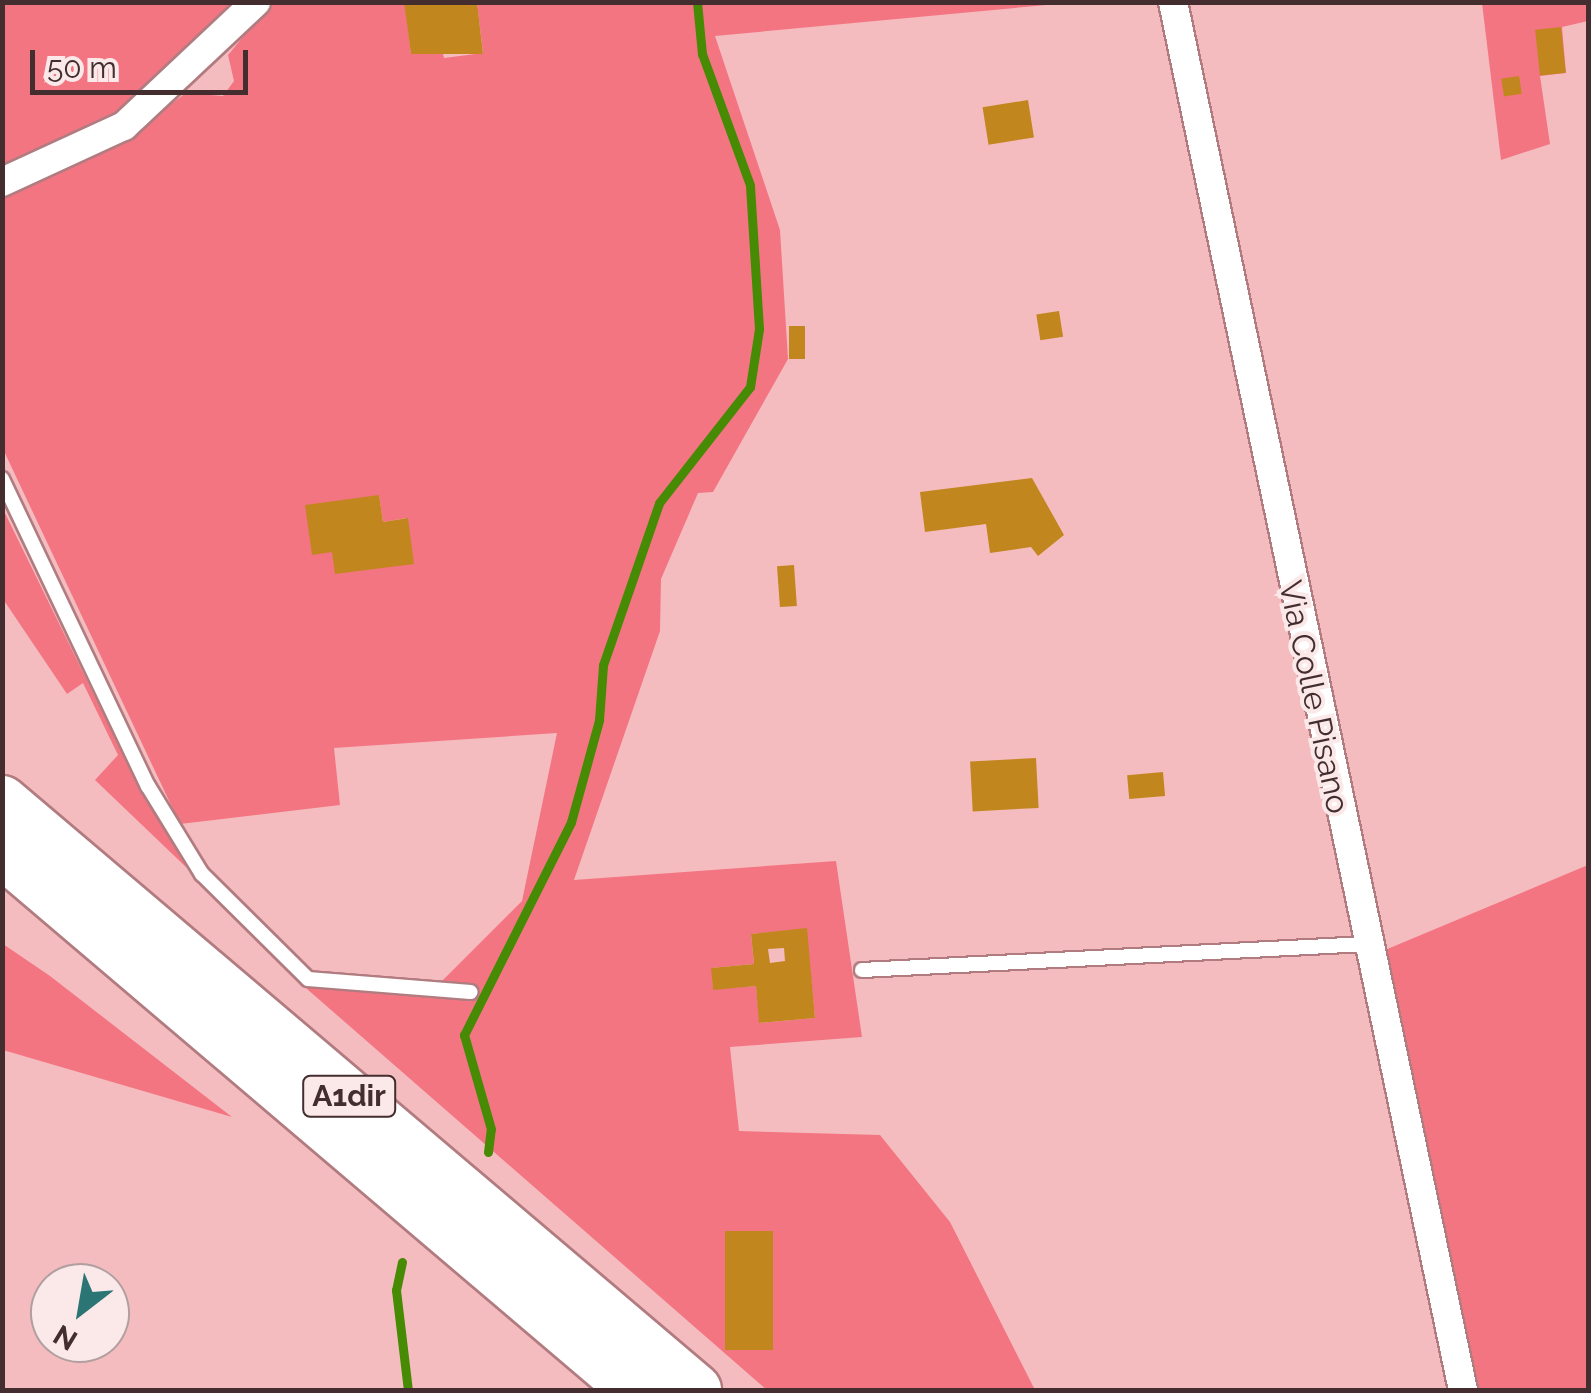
<!DOCTYPE html>
<style>
body{margin:0}
#map{position:relative;width:1591px;height:1393px;overflow:hidden;background:#f5bcbf;font-family:Raleway,sans-serif}
div>[style]{position:absolute}
.green>*{inset:0;background:#f37582}
.stream>*{height:9px;margin:-4.5px;padding:0 4.5px;transform-origin:4.5px;border-radius:4.5px;background:#478a04}
.building>*{inset:0;background:#c2861e;transform-origin:0 0}
.roads{filter:drop-shadow(2px 0 #b17c80) drop-shadow(-2px 0 #b17c80) drop-shadow(0 2px #b17c80) drop-shadow(0 -2px #b17c80)}
.lane>*{height:14px;margin:-7px;padding:0 7px;transform-origin:7px;border-radius:7px;background:#fff}
.street>*{height:28px;margin:-14px;padding:0 14px;transform-origin:14px;border-radius:14px;background:#fff}
.highway>*{height:52px;margin:-26px;padding:0 26px;transform-origin:26px;border-radius:26px;background:#fff}
span{translate:-50% -50%;white-space:nowrap;text-align:center;line-height:1.15;-webkit-text-stroke:8px #fbe9e9;paint-order:stroke}
.shield-label span{padding:2px 8px;background:#fbe9e9;border:2px solid;border-radius:8px;-webkit-text-stroke-width:0}
.shield-label{font-size:30px;color:#432d2f;font-weight:700}
.street-label{font-size:32px;color:#432d2f}
.frame{position:absolute;inset:0;border:5px solid #432d2f;pointer-events:none}
.north{position:absolute;left:30px;top:1263px;width:100px;height:100px;box-sizing:border-box;background:#fbe9e9;border:2px solid #b19e9f;border-radius:50%;rotate:211deg;font-size:28px;font-weight:700;line-height:40px;text-align:center;color:#432d2f}
.north::after{content:'';display:block;margin:auto;width:35px;height:45px;background:#2b7575;clip-path:polygon(50% 0,100% 100%,50% 72%,0 100%)}
.scale{position:absolute;left:30px;top:50px;width:218px;height:45px;box-sizing:border-box;border:5px solid #432d2f;border-top:0;padding-left:12px;font-size:30px;line-height:35px;white-space:nowrap;color:#432d2f;-webkit-text-stroke:8px #fbe9e9;paint-order:stroke}
</style>
<div id="map">
<div class="green">
<i style="clip-path:polygon(3px 3px,235px 3px,112px 121px,3px 173px)"></i>
<i style="clip-path:polygon(evenodd,271px 3px,405px 3px,411px 54px,442px 50px,444px 58px,483px 53px,477px 3px,1068px 3px,715px 36px,780px 230px,788px 359px,713px 492px,698px 493px,661px 579px,660px 631px,574px 880px,836px 861px,862px 1037px,730px 1047px,739px 1131px,880px 1135px,950px 1222px,1035px 1390px,767px 1390px,299px 982px,426px 997px,522px 901px,557px 733px,334px 748px,340px 805px,180px 824px,3px 449px,2px 196px,133px 132px,186px 93px,223px 96px,234px 81px,228px 55px,271px 3px,379px 496px,383px 522px,407px 518px,332px 552px,379px 496px,271px 3px,806px 929px,815px 1018px,760px 1023px,756px 986px,713px 989px,712px 968px,754px 964px,751px 934px,806px 929px,271px 3px,772px 1231px,773px 1349px,726px 1350px,725px 1232px,772px 1231px)"></i>
<i style="clip-path:polygon(1482px 3px,1588px 3px,1588px 21px,1562px 27px,1566px 73px,1540px 76px,1550px 144px,1501px 160px)"></i>
<i style="clip-path:polygon(2px 507px,100px 707px,187px 868px,95px 780px,118px 755px,83px 683px,67px 694px,3px 599px)"></i>
<i style="clip-path:polygon(1588px 865px,1588px 1390px,1474px 1390px,1385px 950px)"></i>
<i style="clip-path:polygon(3px 944px,50px 976px,232px 1117px,3px 1050px)"></i>
</div>
<div class="stream">
<i style="left:488px;top:1152px;width:23px;rotate:-83deg"></i>
<i style="left:491px;top:1129px;width:98px;rotate:-106deg"></i>
<i style="left:464px;top:1035px;width:238px;rotate:-63.3deg"></i>
<i style="left:571px;top:822px;width:106px;rotate:-74.6deg"></i>
<i style="left:599px;top:720px;width:55px;rotate:-85.8deg"></i>
<i style="left:603px;top:665px;width:171px;rotate:-70.9deg"></i>
<i style="left:659px;top:503px;width:147px;rotate:-51.9deg"></i>
<i style="left:750px;top:387px;width:59px;rotate:-81.2deg"></i>
<i style="left:759px;top:329px;width:144px;rotate:-93.6deg"></i>
<i style="left:750px;top:185px;width:140px;rotate:-110.1deg"></i>
<i style="left:702px;top:54px;width:52px;rotate:-95.5deg"></i>
<i style="left:402px;top:1262px;width:29px;rotate:102deg"></i>
<i style="left:396px;top:1290px;width:101px;rotate:83.2deg"></i>
</div>
<div class="building">
<i style="clip-path:polygon(404px 2px,477px 2px,483px 54px,411px 54px)"></i>
<i style="left:1561px;top:27px;width:46px;height:26px;rotate:84deg"></i>
<i style="left:1519px;top:76px;width:18px;height:18px;rotate:81deg"></i>
<i style="left:1028px;top:100px;width:38px;height:46px;rotate:81deg"></i>
<i style="left:1059px;top:311px;width:26px;height:23px;rotate:81deg"></i>
<i style="left:789px;top:326px;width:16px;height:33px"></i>
<i style="clip-path:polygon(1032px 478px,1064px 535px,1038px 556px,1031px 547px,990px 553px,986px 524px,925px 532px,920px 492px)"></i>
<i style="clip-path:polygon(379px 495px,383px 522px,408px 518px,414px 564px,335px 574px,332px 552px,312px 555px,305px 505px)"></i>
<i style="left:794px;top:565px;width:41px;height:17px;rotate:86deg"></i>
<i style="left:1036px;top:758px;width:50px;height:66px;rotate:87deg"></i>
<i style="left:1163px;top:772px;width:24px;height:36px;rotate:85deg"></i>
<i style="clip-path:polygon(evenodd,807px 928px,815px 1018px,759px 1023px,756px 986px,713px 990px,711px 968px,754px 964px,751px 934px,807px 928px,784px 948px,785px 961px,770px 963px,768px 949px,784px 948px)"></i>
<i style="left:725px;top:1231px;width:48px;height:119px"></i>
</div>
<div class="roads">
<div class="lane">
<i style="left:2px;top:479px;width:340px;rotate:64.6deg"></i>
<i style="left:148px;top:786px;width:103px;rotate:58.5deg"></i>
<i style="left:202px;top:874px;width:149px;rotate:44.7deg"></i>
<i style="left:308px;top:979px;width:163px;rotate:4.6deg"></i>
<i style="left:862px;top:970px;width:506px;rotate:-2.95deg"></i>
</div>
<div class="street">
<i style="left:1173px;top:2px;width:1418px;rotate:78.2deg"></i>
<i style="left:2px;top:182px;width:134px;rotate:-24.7deg"></i>
<i style="left:124px;top:126px;width:181px;rotate:-43.2deg"></i>
</div>
<div class="highway">
<i style="left:2px;top:802px;width:909px;rotate:40.31deg"></i>
<i style="left:2px;top:851px;width:832px;rotate:40.37deg"></i>
</div>
</div>
<div class="shield-label">
<span style="left:349px;top:1096px">A1dir</span>
</div>
<div class="street-label">
<span style="left:1314px;top:697px;rotate:78deg">Via Colle Pisano</span>
</div>
<div class="frame"></div>
<div class="north">N</div>
<div class="scale">50 m</div>
</div>
